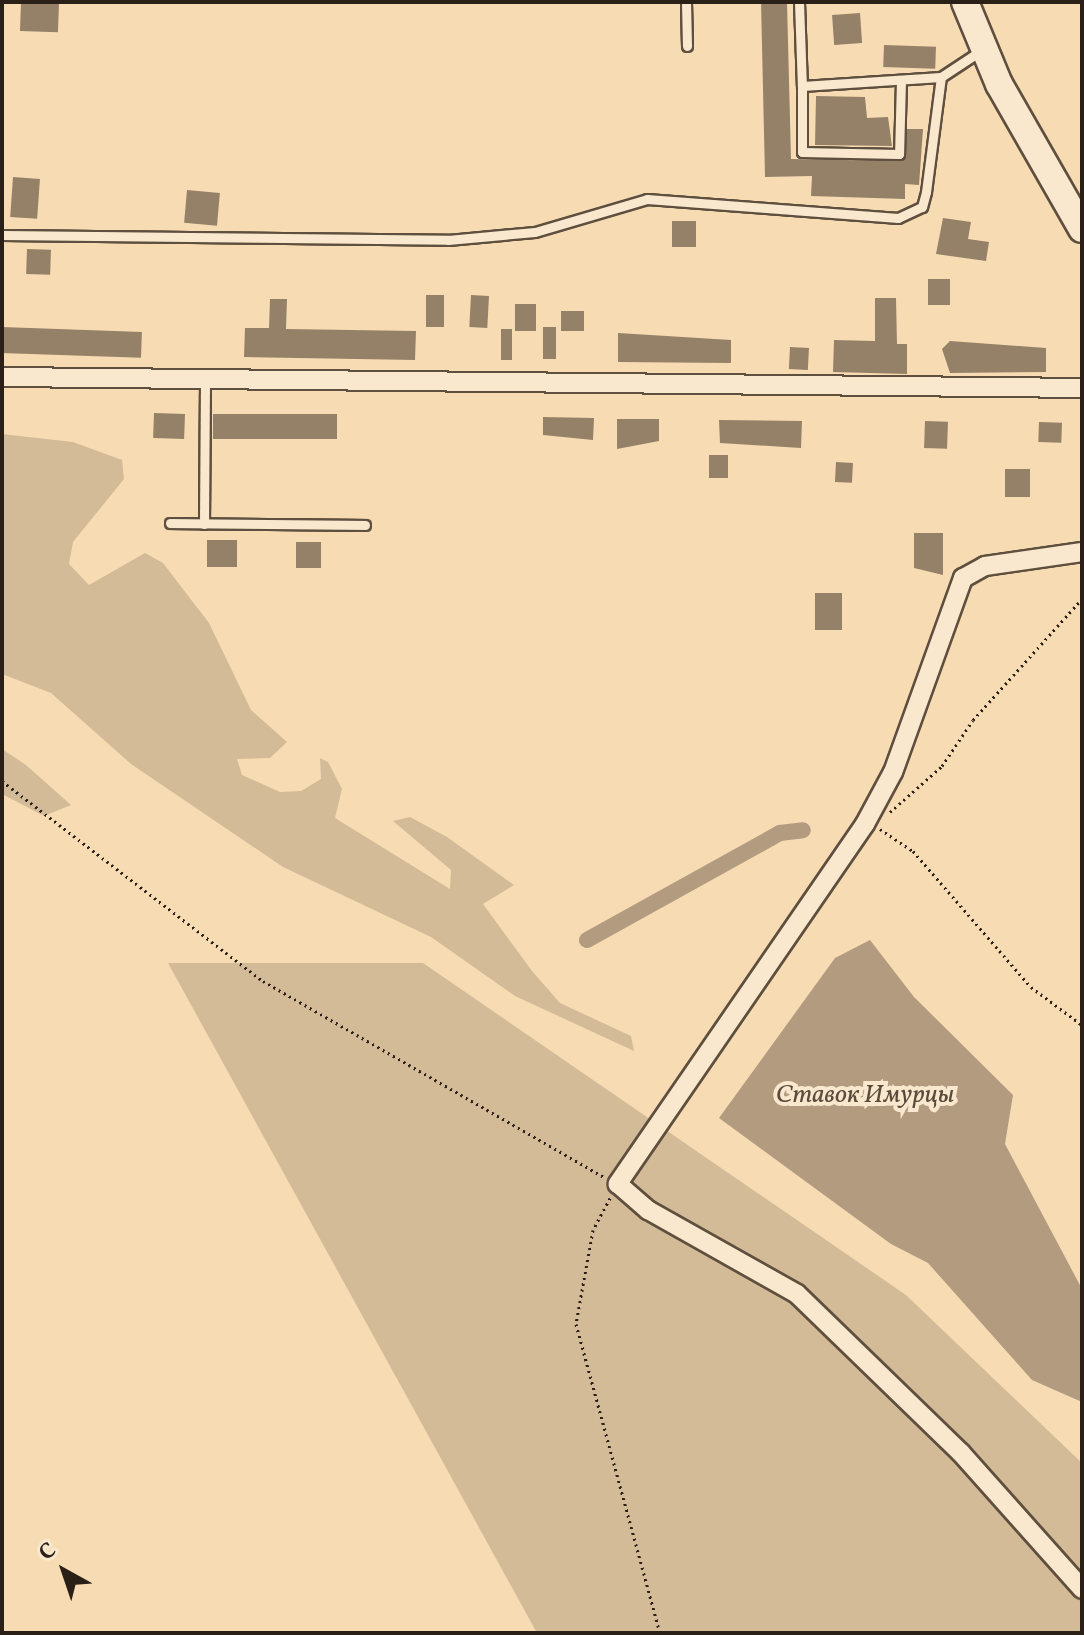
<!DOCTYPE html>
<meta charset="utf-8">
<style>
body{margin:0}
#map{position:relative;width:1084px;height:1635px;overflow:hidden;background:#f7dbb3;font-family:Vollkorn,serif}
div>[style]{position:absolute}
.green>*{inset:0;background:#d4bb98}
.water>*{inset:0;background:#b29b7e}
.canal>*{height:16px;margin:-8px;padding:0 8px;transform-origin:8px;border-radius:8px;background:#b29b7e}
.building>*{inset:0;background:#958168;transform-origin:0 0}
.path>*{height:3px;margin-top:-1.5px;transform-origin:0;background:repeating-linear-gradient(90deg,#2b2017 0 2px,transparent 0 6px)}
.roads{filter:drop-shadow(2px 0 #5e4f3e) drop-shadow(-2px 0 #5e4f3e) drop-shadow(0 2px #5e4f3e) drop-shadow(0 -2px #5e4f3e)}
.service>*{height:9px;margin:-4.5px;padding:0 4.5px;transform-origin:4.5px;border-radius:4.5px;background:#fae8ce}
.minor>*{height:18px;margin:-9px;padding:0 9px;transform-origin:9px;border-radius:9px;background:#fae8ce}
.secondary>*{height:26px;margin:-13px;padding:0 13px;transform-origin:13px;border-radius:13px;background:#fae8ce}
span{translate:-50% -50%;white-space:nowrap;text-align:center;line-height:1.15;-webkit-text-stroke:8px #fae8ce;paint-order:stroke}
.water-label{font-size:26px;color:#5a4b3b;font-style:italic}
.frame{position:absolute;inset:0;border:4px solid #2b2017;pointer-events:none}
.north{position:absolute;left:24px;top:1531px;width:80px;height:80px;-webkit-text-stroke:6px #fae8ce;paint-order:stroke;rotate:320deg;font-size:22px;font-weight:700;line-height:32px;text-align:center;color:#2b2017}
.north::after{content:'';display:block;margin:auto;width:28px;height:36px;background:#2b2017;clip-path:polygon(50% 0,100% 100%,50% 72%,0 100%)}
</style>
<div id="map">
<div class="green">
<i style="clip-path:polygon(2px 434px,73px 442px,122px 460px,124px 479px,73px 542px,69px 564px,89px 585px,145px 553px,163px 563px,209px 623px,251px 710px,287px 742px,270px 758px,237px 759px,242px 775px,280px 792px,301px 791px,321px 779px,320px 758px,328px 762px,342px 789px,335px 818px,450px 889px,451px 870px,393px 821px,410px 817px,447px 837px,514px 885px,483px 904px,532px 971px,560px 1003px,631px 1036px,634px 1051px,515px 996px,431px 937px,283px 867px,131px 764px,51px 693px,2px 674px)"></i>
<i style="clip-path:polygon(2px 749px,26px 765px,71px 805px,44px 816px,2px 794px)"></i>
<i style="clip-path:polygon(168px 963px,423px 963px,906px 1295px,1082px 1463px,1082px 1633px,537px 1633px)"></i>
</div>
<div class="water">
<i style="clip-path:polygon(870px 940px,914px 997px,1013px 1095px,1005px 1144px,1082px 1289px,1082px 1402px,1032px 1380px,928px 1263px,891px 1244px,719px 1118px,835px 958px)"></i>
</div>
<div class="canal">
<i style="left:587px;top:940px;width:221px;rotate:-29deg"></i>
<i style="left:780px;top:833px;width:23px;rotate:-7deg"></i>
</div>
<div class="building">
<i style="left:21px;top:2px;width:38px;height:29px;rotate:2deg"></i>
<i style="clip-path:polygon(761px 2px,787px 2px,791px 159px,900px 161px,907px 129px,923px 129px,919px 185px,905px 184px,905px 199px,811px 196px,812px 176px,765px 177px)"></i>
<i style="left:860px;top:13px;width:30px;height:28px;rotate:86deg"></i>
<i style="left:884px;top:45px;width:52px;height:22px;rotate:2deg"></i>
<i style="clip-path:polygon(816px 96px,865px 97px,867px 118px,888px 117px,892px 146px,815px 145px)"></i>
<i style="left:13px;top:177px;width:27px;height:40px;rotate:4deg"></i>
<i style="left:187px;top:190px;width:33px;height:33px;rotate:5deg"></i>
<i style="clip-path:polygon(943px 218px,971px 222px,968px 239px,989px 242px,986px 261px,936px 254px)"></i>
<i style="left:672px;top:221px;width:24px;height:26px"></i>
<i style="left:27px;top:249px;width:24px;height:25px;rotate:2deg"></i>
<i style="left:928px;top:279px;width:22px;height:26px"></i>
<i style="left:426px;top:295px;width:18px;height:32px"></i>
<i style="left:471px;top:295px;width:18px;height:32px;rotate:3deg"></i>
<i style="clip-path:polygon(875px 298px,896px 298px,897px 344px,907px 344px,907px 374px,833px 372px,834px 340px,875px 341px)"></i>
<i style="clip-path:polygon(270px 299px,287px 299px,286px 329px,416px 331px,415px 360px,244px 357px,245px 328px,269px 328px)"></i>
<i style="left:515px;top:304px;width:21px;height:27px"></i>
<i style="left:561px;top:311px;width:23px;height:20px"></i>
<i style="left:2px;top:327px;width:140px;height:26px;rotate:2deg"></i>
<i style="left:543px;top:327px;width:13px;height:32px"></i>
<i style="left:501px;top:329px;width:11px;height:31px"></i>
<i style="clip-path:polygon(618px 333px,731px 340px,731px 363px,618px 362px)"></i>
<i style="clip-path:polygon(950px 341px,1046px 348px,1046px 372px,950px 373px,942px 349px)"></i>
<i style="left:790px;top:347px;width:19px;height:22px;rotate:3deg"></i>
<i style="left:154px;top:413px;width:31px;height:25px;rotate:2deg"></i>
<i style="left:213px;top:414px;width:124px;height:25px"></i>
<i style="clip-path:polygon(543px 417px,594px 418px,593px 440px,543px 435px)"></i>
<i style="clip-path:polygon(617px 419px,659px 419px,659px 441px,617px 449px)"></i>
<i style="clip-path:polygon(719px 420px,802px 421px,801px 448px,720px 443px)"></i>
<i style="left:925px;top:421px;width:23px;height:27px;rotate:2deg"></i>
<i style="left:1039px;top:422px;width:23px;height:20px;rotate:2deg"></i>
<i style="left:709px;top:455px;width:19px;height:23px"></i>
<i style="left:836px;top:462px;width:17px;height:20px;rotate:3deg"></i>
<i style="left:1005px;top:469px;width:25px;height:28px"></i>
<i style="clip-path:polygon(914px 533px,943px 533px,943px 575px,914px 568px)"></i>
<i style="left:207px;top:540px;width:30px;height:27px"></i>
<i style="left:321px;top:542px;width:26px;height:25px;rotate:90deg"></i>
<i style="left:815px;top:593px;width:27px;height:37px"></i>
</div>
<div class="path">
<i style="left:2px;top:781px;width:329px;rotate:37.5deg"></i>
<i style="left:263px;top:981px;width:393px;rotate:29.9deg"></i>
<i style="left:890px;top:812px;width:69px;rotate:-41.5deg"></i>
<i style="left:942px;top:766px;width:55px;rotate:-56deg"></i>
<i style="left:973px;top:720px;width:163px;rotate:-48deg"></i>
<i style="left:880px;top:829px;width:40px;rotate:34deg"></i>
<i style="left:913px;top:851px;width:180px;rotate:49.1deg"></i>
<i style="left:1031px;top:987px;width:64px;rotate:36.7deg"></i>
<i style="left:610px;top:1198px;width:36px;rotate:118deg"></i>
<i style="left:593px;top:1230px;width:96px;rotate:100.3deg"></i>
<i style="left:576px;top:1324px;width:320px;rotate:74.8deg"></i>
</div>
<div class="roads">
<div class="service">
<i style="left:686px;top:2px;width:44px;rotate:88.7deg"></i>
<i style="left:799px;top:2px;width:84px;rotate:88deg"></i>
<i style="left:901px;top:80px;width:74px;rotate:91.5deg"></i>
<i style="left:899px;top:154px;width:97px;rotate:-178.8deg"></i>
<i style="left:802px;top:152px;width:66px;rotate:-90deg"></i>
<i style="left:802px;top:86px;width:139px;rotate:-3.7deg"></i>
<i style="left:2px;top:235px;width:446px;rotate:0.6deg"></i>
<i style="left:448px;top:240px;width:87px;rotate:-5.3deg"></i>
<i style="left:535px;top:232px;width:117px;rotate:-16.4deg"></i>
<i style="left:647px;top:199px;width:252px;rotate:4.3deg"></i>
<i style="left:898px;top:218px;width:26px;rotate:-25deg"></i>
<i style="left:922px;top:207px;width:16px;rotate:-75deg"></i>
<i style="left:926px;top:192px;width:116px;rotate:-82.6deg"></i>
<i style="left:941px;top:77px;width:49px;rotate:-33.4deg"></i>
<i style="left:170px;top:523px;width:195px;rotate:0.6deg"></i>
<i style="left:204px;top:524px;width:143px;rotate:-89.6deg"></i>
</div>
<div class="minor">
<i style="left:2px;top:377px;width:1080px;rotate:0.58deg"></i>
<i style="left:1082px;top:552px;width:98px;rotate:171.8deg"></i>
<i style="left:985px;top:566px;width:25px;rotate:151deg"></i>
<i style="left:963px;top:578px;width:206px;rotate:109.8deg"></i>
<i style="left:893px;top:772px;width:59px;rotate:118.3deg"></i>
<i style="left:865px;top:824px;width:437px;rotate:124.5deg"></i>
<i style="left:618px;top:1184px;width:40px;rotate:41deg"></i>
<i style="left:648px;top:1210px;width:171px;rotate:29.4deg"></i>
<i style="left:797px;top:1294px;width:228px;rotate:44.1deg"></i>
<i style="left:961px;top:1453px;width:182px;rotate:48.3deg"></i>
</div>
<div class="secondary">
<i style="left:965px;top:2px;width:89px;rotate:67.5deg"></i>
<i style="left:999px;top:84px;width:167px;rotate:60.2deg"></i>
</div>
</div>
<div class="water-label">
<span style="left:865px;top:1096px">Ставок Имурцы</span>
</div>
<div class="frame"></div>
<div class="north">С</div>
</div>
